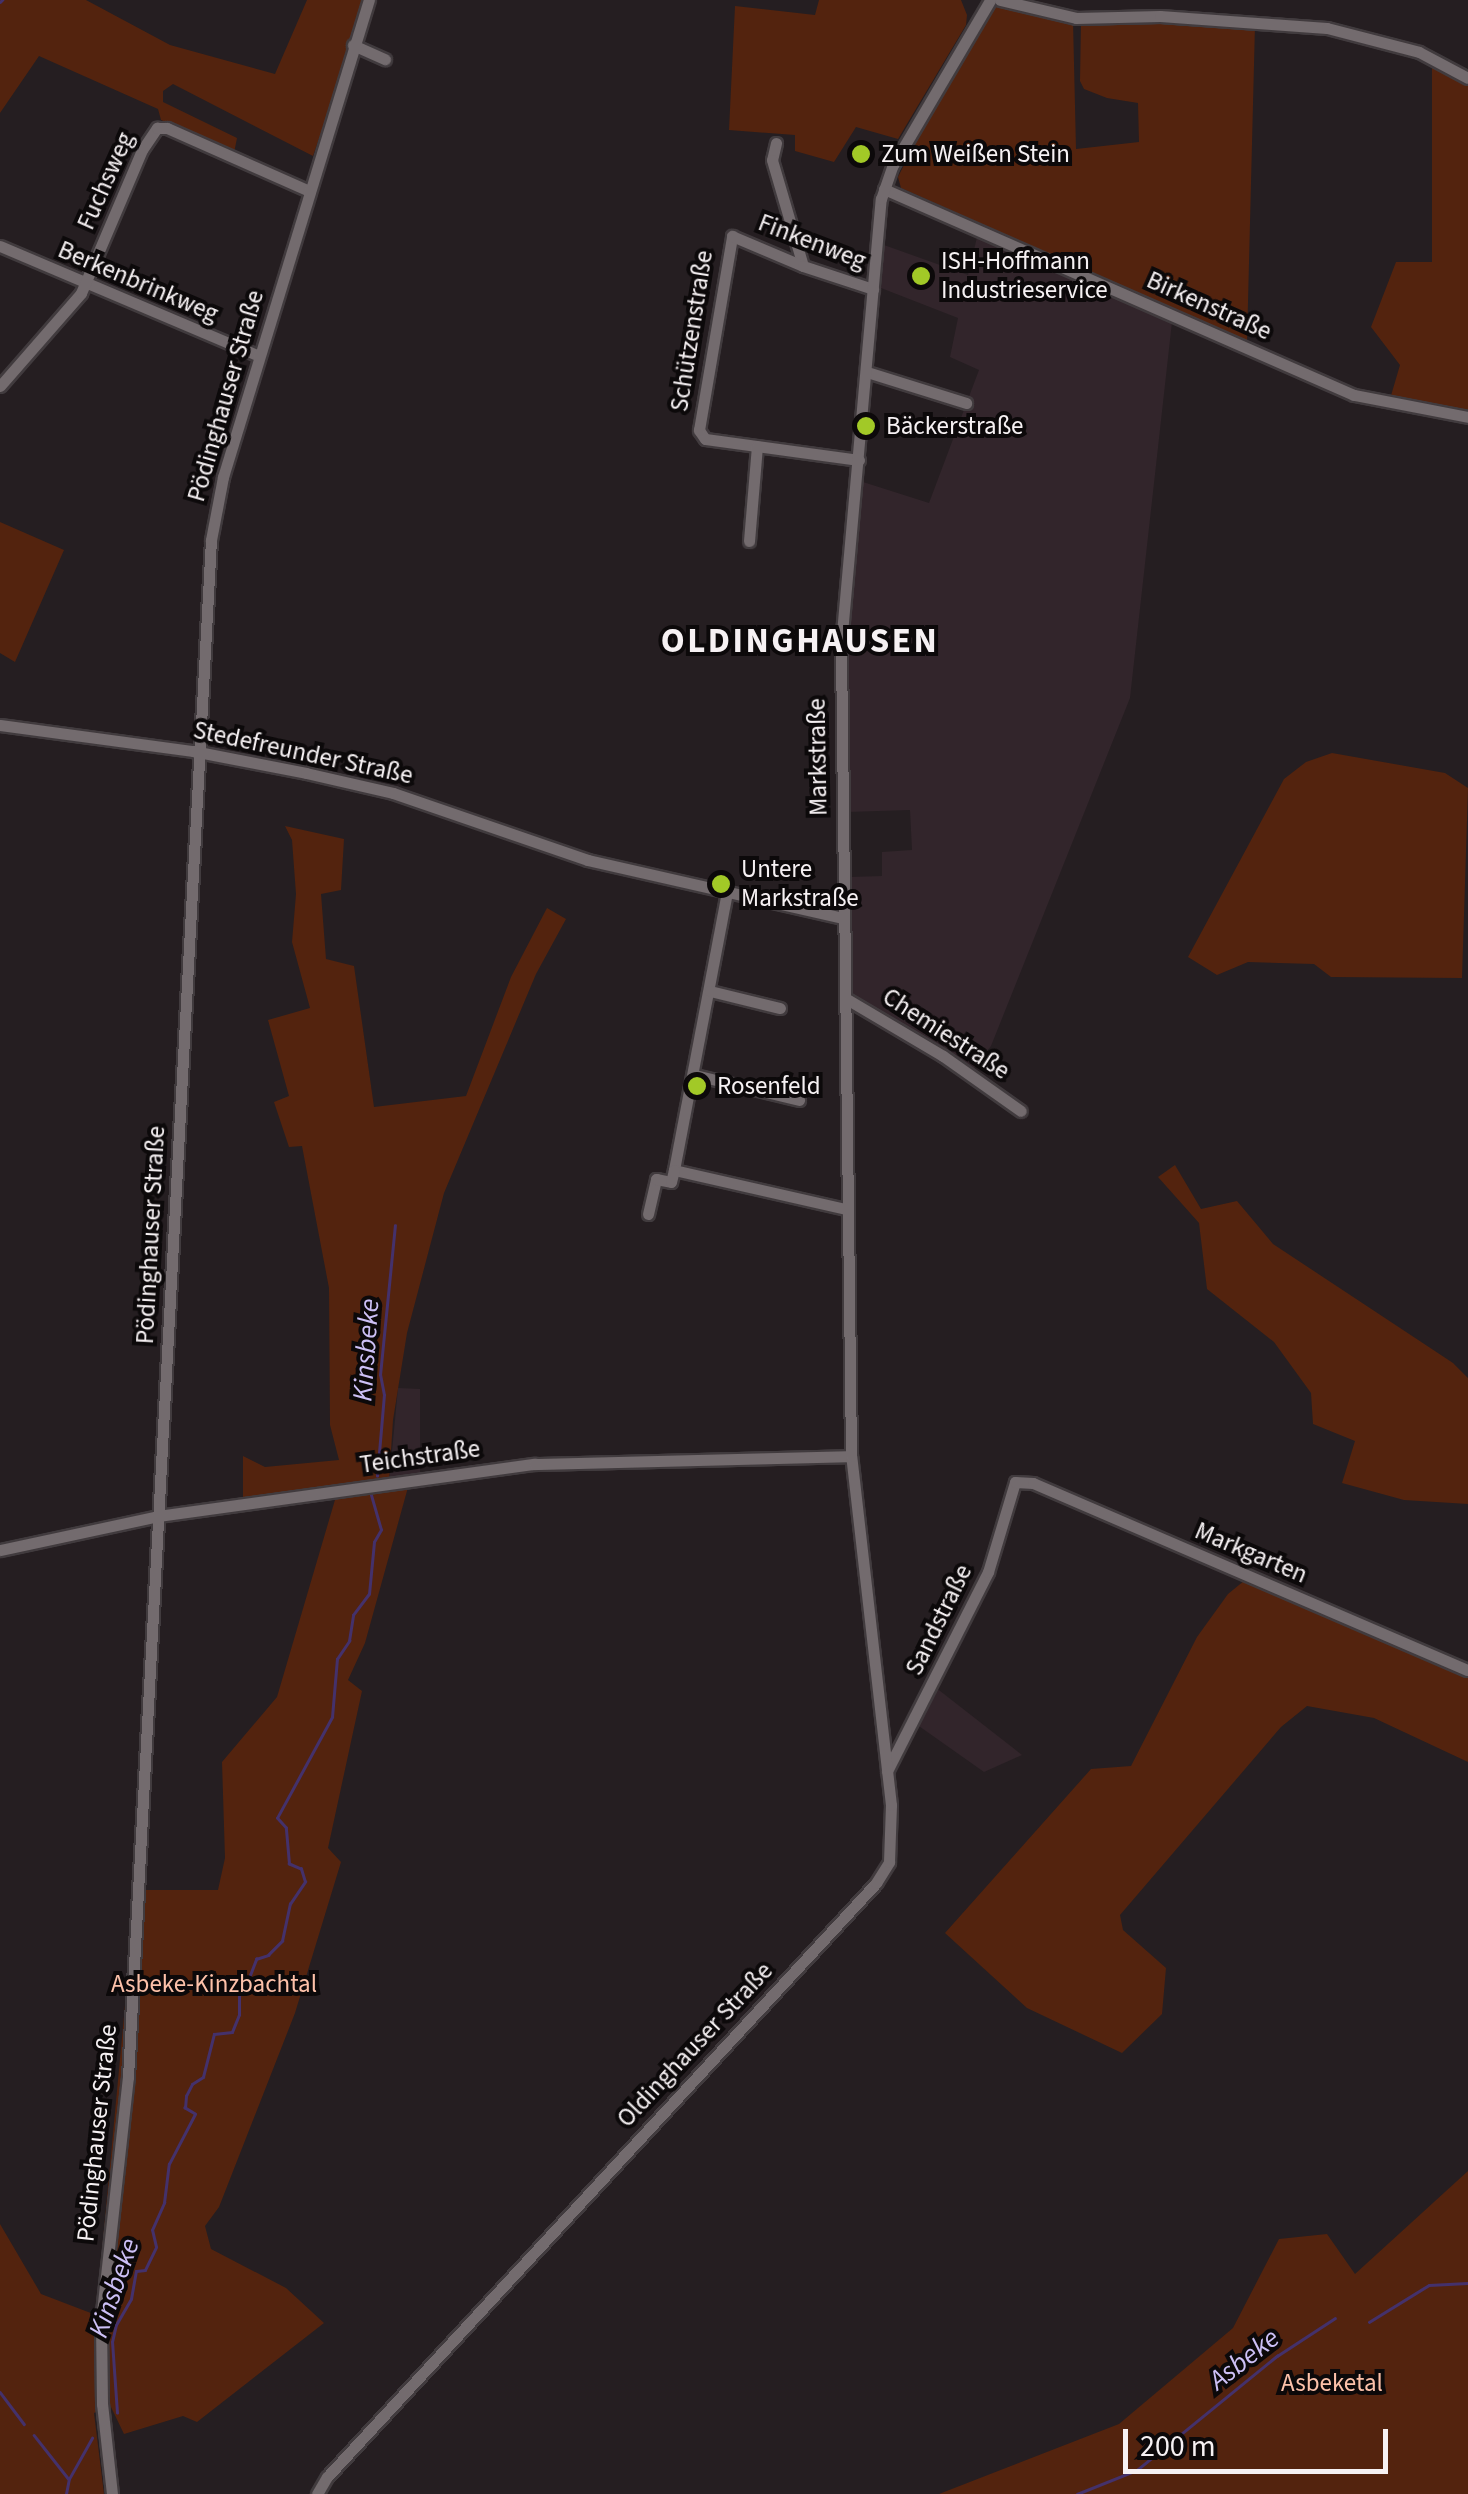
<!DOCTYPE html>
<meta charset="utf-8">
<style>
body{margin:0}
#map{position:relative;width:1468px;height:2494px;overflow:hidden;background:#251e21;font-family:"Source Sans 3",sans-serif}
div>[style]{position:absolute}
.built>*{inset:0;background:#32252b}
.green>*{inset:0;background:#53230e}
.stream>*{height:2.5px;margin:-1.25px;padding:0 1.25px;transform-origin:1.25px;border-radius:1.25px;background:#44316b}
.roads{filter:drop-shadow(2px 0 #413b3e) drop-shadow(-2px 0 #413b3e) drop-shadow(0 2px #413b3e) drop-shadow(0 -2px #413b3e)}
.minor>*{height:11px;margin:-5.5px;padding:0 5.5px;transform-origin:5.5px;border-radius:5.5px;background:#736b6e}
.dots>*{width:28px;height:28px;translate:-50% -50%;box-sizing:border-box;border:5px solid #0c090a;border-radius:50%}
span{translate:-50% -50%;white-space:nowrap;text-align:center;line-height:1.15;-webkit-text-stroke:8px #0c090a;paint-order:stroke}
.poi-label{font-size:25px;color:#f6f1f3}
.left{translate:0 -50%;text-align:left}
.street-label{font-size:25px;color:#f6f1f3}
.park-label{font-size:25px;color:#fcc1a9}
.water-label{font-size:28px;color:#cdc0f6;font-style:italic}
.district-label{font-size:35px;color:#f6f1f3;font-weight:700;letter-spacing:2.5px}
.scale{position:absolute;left:1123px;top:2429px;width:265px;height:45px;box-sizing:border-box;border:5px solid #f6f1f3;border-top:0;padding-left:12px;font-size:30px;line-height:35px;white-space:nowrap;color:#f6f1f3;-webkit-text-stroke:8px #0c090a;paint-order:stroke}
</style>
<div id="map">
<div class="built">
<i style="clip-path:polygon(978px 233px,1172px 322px,1130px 698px,991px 1046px,971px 1072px,856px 1001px,852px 993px,850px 877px,882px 876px,882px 852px,912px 850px,910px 810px,847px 812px,847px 632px,863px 482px,929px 503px,979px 370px,950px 357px,958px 318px,881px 288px,884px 245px,968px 275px)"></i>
<i style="clip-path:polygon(398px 1388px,420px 1389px,420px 1478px,389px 1483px)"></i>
<i style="clip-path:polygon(935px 1687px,1022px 1755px,984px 1772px,916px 1724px)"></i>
</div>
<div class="green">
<i style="clip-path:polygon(0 0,86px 0,170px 45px,275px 74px,307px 0,367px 0,313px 156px,173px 84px,163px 91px,163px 102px,237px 138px,234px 153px,161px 120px,158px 109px,39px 56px,0 113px)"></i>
<i style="clip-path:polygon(819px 0,961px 0,967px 15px,966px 25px,898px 139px,856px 127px,834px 162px,795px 151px,795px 135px,729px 130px,735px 6px,815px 15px)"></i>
<i style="clip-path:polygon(997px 2px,1073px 21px,1076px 149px,1139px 142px,1138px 103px,1107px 98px,1084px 89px,1080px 81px,1081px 21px,1255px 25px,1247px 342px,901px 188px,898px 177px,916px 141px)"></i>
<i style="clip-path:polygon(1432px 63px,1468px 82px,1468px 411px,1390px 399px,1400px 365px,1371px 327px,1396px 262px,1432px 262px)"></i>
<i style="clip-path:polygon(0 522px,64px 550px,15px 662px,0 653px)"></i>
<i style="clip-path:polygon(1332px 753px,1445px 773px,1468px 788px,1462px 978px,1331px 977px,1314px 964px,1248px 962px,1217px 975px,1188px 957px,1284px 779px,1306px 762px)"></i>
<i style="clip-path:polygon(285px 826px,344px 839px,341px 890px,321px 894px,326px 959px,354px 966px,374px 1107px,466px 1096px,511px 977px,547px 908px,566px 919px,536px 974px,444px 1193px,407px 1333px,393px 1420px,389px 1482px,410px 1480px,365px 1643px,348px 1680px,362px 1691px,328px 1848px,341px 1862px,295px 2013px,219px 2207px,205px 2226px,211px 2249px,286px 2288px,324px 2323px,197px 2422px,183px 2416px,124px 2434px,110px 2405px,94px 2413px,104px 2494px,0 2494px,0 2224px,41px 2294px,96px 2315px,133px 1920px,142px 1890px,218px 1890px,225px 1858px,222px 1762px,277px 1697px,337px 1493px,243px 1506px,243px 1456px,265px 1467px,339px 1460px,330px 1425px,329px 1288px,302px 1146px,289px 1147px,274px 1102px,289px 1096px,268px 1020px,310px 1008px,292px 942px,296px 894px,292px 840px)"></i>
<i style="clip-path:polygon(1175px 1165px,1201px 1209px,1237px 1201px,1273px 1244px,1453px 1363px,1468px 1378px,1468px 1504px,1404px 1500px,1342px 1483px,1355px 1441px,1313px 1424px,1311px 1393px,1274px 1342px,1207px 1289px,1199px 1223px,1158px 1177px)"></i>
<i style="clip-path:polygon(1250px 1576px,1468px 1663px,1468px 1762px,1374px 1718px,1307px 1706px,1281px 1727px,1120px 1915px,1123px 1930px,1166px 1968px,1162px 2014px,1122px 2053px,1027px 2008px,945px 1933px,1091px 1769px,1131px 1766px,1197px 1637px,1228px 1594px)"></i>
<i style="clip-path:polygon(1468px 2171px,1468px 2494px,939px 2494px,1119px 2424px,1233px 2328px,1279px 2239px,1327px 2234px,1355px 2274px)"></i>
</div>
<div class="stream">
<i style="left:0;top:2px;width:3px;rotate:-45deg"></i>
<i style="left:377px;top:1476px;width:81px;rotate:-85.1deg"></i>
<i style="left:384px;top:1395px;width:20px;rotate:-101deg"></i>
<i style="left:380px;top:1375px;width:150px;rotate:-84.3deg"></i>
<i style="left:1369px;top:2322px;width:70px;rotate:-31.7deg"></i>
<i style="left:1429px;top:2285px;width:39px;rotate:-3deg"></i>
<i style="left:0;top:2392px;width:40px;rotate:53deg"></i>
<i style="left:117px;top:2413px;width:71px;rotate:-94deg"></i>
<i style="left:112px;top:2342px;width:17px;rotate:-77deg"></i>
<i style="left:116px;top:2325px;width:30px;rotate:-60deg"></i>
<i style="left:131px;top:2299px;width:28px;rotate:-80deg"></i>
<i style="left:136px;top:2271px;width:9px;rotate:-6deg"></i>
<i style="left:145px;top:2270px;width:25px;rotate:-64deg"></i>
<i style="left:156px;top:2247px;width:17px;rotate:-103deg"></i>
<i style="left:152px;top:2230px;width:30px;rotate:-66deg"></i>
<i style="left:164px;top:2203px;width:39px;rotate:-83deg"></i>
<i style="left:169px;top:2164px;width:56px;rotate:-62.5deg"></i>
<i style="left:195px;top:2114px;width:12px;rotate:-149deg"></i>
<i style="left:185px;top:2108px;width:12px;rotate:-85deg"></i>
<i style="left:186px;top:2096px;width:13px;rotate:-63deg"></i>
<i style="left:192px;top:2084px;width:13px;rotate:-32deg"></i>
<i style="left:203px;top:2077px;width:44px;rotate:-75.7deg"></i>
<i style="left:214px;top:2034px;width:18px;rotate:-6deg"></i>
<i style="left:232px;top:2032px;width:18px;rotate:-68deg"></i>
<i style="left:239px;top:2015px;width:26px;rotate:-90deg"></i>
<i style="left:239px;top:1989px;width:10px;rotate:-37deg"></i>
<i style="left:247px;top:1983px;width:26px;rotate:-69deg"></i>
<i style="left:256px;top:1959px;width:13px;rotate:-18deg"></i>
<i style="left:268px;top:1955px;width:20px;rotate:-45deg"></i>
<i style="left:282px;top:1941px;width:38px;rotate:-78deg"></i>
<i style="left:290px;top:1904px;width:27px;rotate:-56deg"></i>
<i style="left:305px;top:1882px;width:14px;rotate:-107deg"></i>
<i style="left:301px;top:1869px;width:13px;rotate:-157deg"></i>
<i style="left:289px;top:1864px;width:36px;rotate:-95deg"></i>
<i style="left:286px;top:1828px;width:13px;rotate:-132deg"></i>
<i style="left:277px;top:1818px;width:115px;rotate:-61.4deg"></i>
<i style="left:332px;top:1717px;width:58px;rotate:-85.1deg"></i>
<i style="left:337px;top:1659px;width:22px;rotate:-56deg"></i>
<i style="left:349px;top:1641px;width:26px;rotate:-81deg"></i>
<i style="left:353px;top:1615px;width:26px;rotate:-53deg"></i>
<i style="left:369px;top:1594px;width:52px;rotate:-84.5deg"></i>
<i style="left:374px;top:1542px;width:14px;rotate:-60deg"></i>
<i style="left:381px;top:1530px;width:37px;rotate:-106deg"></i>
<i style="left:34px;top:2435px;width:55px;rotate:51.7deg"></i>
<i style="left:66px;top:2494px;width:15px;rotate:-79deg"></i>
<i style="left:69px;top:2479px;width:47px;rotate:-60.7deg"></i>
<i style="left:1077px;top:2494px;width:65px;rotate:-21.8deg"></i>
<i style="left:1137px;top:2470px;width:181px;rotate:-39.2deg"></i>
<i style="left:1277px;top:2356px;width:69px;rotate:-33.2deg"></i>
</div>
<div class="roads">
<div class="minor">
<i style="left:1000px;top:0;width:78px;rotate:13.3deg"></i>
<i style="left:1076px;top:18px;width:84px;rotate:-1.4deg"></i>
<i style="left:1160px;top:16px;width:167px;rotate:4.1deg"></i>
<i style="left:1327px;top:28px;width:95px;rotate:14.6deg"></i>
<i style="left:1419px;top:52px;width:55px;rotate:28deg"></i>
<i style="left:353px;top:45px;width:35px;rotate:24deg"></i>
<i style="left:776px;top:143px;width:17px;rotate:103deg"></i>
<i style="left:772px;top:160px;width:110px;rotate:73.7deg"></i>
<i style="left:884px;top:189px;width:513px;rotate:23.67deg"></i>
<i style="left:1354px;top:395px;width:116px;rotate:10.9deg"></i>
<i style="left:0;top:246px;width:281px;rotate:23deg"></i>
<i style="left:867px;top:372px;width:104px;rotate:17.4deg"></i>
<i style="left:0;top:386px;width:123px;rotate:-48.9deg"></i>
<i style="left:81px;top:293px;width:155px;rotate:-66.9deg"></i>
<i style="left:142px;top:150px;width:27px;rotate:-56deg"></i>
<i style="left:157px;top:128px;width:10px"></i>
<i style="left:167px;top:128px;width:155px;rotate:23.9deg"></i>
<i style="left:859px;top:460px;width:155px;rotate:-172.2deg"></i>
<i style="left:705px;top:439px;width:11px;rotate:-124deg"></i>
<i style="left:699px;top:430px;width:197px;rotate:-80.3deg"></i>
<i style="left:732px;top:236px;width:77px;rotate:22.9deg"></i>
<i style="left:803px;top:266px;width:74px;rotate:18.2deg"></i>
<i style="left:749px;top:541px;width:95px;rotate:-85.2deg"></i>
<i style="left:0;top:725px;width:195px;rotate:7.7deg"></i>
<i style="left:193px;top:751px;width:115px;rotate:11deg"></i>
<i style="left:306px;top:773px;width:89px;rotate:12.9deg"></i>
<i style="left:393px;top:793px;width:206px;rotate:19deg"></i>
<i style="left:588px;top:860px;width:262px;rotate:12.8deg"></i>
<i style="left:727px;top:892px;width:283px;rotate:100.8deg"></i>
<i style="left:674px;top:1170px;width:176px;rotate:12.8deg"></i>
<i style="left:710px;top:991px;width:72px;rotate:13.7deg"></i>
<i style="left:845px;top:998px;width:114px;rotate:30.6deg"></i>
<i style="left:943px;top:1056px;width:95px;rotate:35.2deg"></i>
<i style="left:695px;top:1075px;width:107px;rotate:13.5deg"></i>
<i style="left:648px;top:1214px;width:36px;rotate:-77deg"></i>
<i style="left:656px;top:1179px;width:15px;rotate:11deg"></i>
<i style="left:671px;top:1182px;width:12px;rotate:-76deg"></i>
<i style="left:0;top:1550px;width:162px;rotate:-12.1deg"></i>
<i style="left:158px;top:1516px;width:380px;rotate:-7.9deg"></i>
<i style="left:534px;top:1464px;width:317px;rotate:-1.4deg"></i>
<i style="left:887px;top:1771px;width:223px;rotate:-63.1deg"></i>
<i style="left:988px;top:1572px;width:94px;rotate:-73.3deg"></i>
<i style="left:1015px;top:1482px;width:18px;rotate:3deg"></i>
<i style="left:1033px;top:1483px;width:473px;rotate:23.3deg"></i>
<i style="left:112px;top:2494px;width:91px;rotate:-96.3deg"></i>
<i style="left:102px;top:2404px;width:83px;rotate:-90.7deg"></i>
<i style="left:101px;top:2321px;width:245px;rotate:-83.7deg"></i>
<i style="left:128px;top:2077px;width:1539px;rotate:-86.91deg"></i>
<i style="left:211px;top:540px;width:64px;rotate:-79.2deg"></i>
<i style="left:223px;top:477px;width:499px;rotate:-73deg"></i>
<i style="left:317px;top:2494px;width:20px;rotate:-60deg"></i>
<i style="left:327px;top:2477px;width:809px;rotate:-47.25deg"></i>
<i style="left:876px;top:1883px;width:25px;rotate:-58deg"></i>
<i style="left:889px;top:1862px;width:57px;rotate:-88deg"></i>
<i style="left:891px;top:1805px;width:351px;rotate:-96.5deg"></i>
<i style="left:851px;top:1456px;width:812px;rotate:-90.71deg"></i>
<i style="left:841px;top:644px;width:447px;rotate:-84.9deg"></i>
<i style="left:881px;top:199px;width:36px;rotate:-71deg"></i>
<i style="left:893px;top:165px;width:191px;rotate:-59.5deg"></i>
</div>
</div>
<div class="dots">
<i style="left:861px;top:154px;background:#a2c927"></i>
<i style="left:921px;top:276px;background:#a2c927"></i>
<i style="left:866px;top:426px;background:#a2c927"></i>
<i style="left:721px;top:884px;background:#a2c927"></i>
<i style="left:697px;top:1086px;background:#a2c927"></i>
</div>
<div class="poi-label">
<span class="left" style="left:881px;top:154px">Zum Weißen Stein</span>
<span class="left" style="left:941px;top:276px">ISH-Hoffmann<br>Industrieservice</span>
<span class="left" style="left:886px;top:426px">Bäckerstraße</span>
<span class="left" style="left:741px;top:884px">Untere<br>Markstraße</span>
<span class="left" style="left:717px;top:1086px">Rosenfeld</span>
</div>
<div class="street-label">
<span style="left:106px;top:181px;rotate:-66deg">Fuchsweg</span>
<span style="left:812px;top:242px;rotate:21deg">Finkenweg</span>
<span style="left:138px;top:282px;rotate:23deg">Berkenbrinkweg</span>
<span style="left:1209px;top:306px;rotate:24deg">Birkenstraße</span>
<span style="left:692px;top:331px;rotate:-81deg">Schützenstraße</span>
<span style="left:226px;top:396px;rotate:-74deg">Pödinghauser Straße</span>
<span style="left:303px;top:753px;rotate:12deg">Stedefreunder Straße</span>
<span style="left:818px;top:757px;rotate:-91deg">Markstraße</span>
<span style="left:946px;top:1034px;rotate:33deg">Chemiestraße</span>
<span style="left:151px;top:1235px;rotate:-87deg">Pödinghauser Straße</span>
<span style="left:420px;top:1457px;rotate:-8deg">Teichstraße</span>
<span style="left:1251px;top:1553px;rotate:23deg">Markgarten</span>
<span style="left:939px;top:1620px;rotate:-64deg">Sandstraße</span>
<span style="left:695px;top:2045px;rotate:-47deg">Oldinghauser Straße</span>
<span style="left:97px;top:2133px;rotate:-84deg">Pödinghauser Straße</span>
</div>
<div class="park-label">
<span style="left:214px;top:1984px">Asbeke-Kinzbachtal</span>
<span style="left:1332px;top:2383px">Asbeketal</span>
</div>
<div class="water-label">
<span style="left:366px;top:1350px;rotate:-86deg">Kinsbeke</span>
<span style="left:114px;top:2288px;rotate:-71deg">Kinsbeke</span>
<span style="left:1244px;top:2359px;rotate:-38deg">Asbeke</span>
</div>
<div class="district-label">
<span style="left:800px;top:641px">OLDINGHAUSEN</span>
</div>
<div class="scale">200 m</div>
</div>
